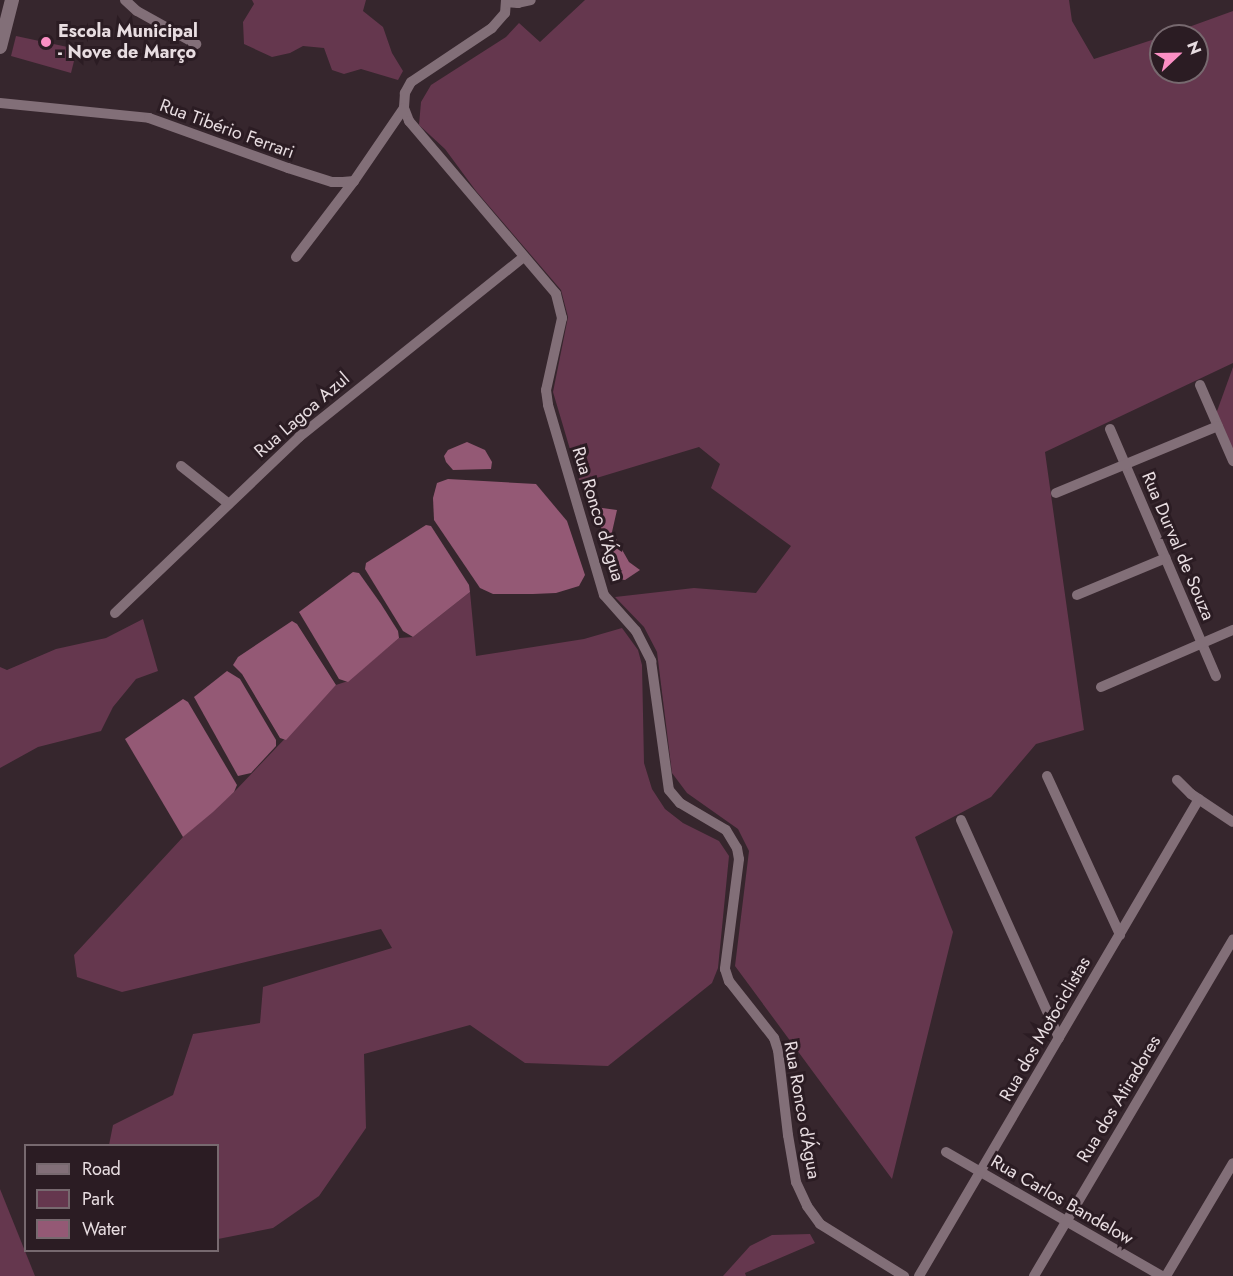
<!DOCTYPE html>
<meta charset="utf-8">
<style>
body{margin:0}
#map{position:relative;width:1233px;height:1276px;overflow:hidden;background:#36262d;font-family:Jost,sans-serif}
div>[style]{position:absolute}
.green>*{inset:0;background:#65374e}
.water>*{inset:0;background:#945975}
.minor>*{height:10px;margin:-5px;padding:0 5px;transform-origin:5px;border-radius:5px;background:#826f78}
.tertiary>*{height:14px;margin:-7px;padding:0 7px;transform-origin:7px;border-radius:7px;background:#826f78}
.dots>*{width:16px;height:16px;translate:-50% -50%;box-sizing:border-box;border:3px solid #2b1c23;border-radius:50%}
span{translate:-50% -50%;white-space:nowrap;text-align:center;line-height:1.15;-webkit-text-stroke:6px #2b1c23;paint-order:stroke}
.poi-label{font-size:18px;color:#e8dde1;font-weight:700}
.left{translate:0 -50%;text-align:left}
.street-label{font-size:18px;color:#e8dde1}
.legend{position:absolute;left:24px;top:1144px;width:195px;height:108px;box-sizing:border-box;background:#2b1c23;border:2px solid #77696f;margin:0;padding:8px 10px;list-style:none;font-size:18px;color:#e8dde1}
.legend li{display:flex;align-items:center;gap:12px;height:30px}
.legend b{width:30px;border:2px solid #77696f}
.north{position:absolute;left:1149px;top:24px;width:60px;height:60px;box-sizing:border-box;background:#2b1c23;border:2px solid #77696f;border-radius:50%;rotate:68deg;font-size:16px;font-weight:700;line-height:24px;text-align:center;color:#e8dde1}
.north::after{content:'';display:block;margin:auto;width:21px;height:27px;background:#fb8fc4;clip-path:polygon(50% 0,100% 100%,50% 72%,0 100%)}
</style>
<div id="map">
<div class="green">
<i style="clip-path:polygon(252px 0,366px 0,363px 11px,383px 27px,392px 53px,403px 71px,398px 80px,361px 69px,344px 74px,332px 70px,324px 48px,303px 46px,290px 53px,272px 57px,244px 44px,243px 22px,254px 4px)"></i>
<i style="clip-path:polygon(585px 0,1069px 0,1072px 21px,1094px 59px,1161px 37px,1161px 72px,1197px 72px,1197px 36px,1164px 36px,1233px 11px,1233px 363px,1045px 452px,1084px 730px,1036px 744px,991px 797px,915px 837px,953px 932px,892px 1179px,735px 966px,749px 851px,738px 829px,687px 793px,672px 773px,657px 652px,644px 627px,615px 597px,694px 588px,756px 593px,791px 546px,711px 488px,720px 464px,699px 447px,580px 483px,553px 392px,568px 317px,561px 290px,476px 191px,445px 149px,419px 125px,421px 102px,431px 85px,506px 37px,519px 23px,540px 42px)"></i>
<i style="clip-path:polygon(16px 36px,77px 49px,71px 73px,11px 56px)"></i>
<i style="clip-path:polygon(1233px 367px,1233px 452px,1216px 414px)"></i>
<i style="clip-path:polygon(470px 592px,476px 656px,584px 639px,622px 628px,638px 650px,642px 665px,644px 763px,652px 789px,665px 809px,683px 823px,719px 841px,729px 856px,718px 968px,712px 983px,608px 1066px,525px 1063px,470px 1025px,364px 1054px,366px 1128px,319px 1196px,273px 1228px,218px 1239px,218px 1146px,109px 1145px,113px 1125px,173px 1095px,193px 1034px,260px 1023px,263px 987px,392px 948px,381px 929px,122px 992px,77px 977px,74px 955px,183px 837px,234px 792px,336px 685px,348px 681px,399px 638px,413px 637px)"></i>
<i style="clip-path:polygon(143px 619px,158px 671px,136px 679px,113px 707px,101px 731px,38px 747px,0 768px,0 667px,7px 670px,56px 649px,106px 638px)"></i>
<i style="clip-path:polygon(0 1189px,35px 1276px,0 1276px)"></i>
<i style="clip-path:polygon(810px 1234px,815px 1243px,745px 1273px,746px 1276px,723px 1276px,750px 1246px,772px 1235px)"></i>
</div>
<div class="water">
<i style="clip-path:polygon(467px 442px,485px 450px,492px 462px,491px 469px,453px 470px,446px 462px,444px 456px,448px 450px)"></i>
<i style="clip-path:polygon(448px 479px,536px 484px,567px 521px,585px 575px,579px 586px,556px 593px,533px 594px,493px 594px,480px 588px,434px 520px,433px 498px,437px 483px)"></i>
<i style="clip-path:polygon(595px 507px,617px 510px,612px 532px,629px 562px,640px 570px,625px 580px,616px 579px)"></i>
<i style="clip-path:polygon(426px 525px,431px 526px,469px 585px,470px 592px,413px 637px,403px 631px,365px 569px,366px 563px)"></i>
<i style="clip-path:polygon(353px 572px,359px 573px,381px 604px,398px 631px,399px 638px,348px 682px,339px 679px,299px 612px)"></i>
<i style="clip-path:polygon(292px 621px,297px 624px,336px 685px,286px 740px,280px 738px,242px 674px,233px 665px,238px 657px)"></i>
<i style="clip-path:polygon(227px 671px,240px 679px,276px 740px,276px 746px,251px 773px,238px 776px,194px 697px)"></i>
<i style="clip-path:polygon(183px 699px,188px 702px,237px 785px,234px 792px,213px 812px,183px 837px,125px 739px)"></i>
</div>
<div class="minor">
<i style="left:125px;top:0;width:16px;rotate:43deg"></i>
<i style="left:137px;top:11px;width:68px;rotate:29.2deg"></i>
<i style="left:506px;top:0;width:13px;rotate:94deg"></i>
<i style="left:505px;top:13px;width:20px;rotate:131deg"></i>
<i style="left:492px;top:28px;width:97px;rotate:146.3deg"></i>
<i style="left:411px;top:82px;width:13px;rotate:119deg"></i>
<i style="left:405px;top:93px;width:15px;rotate:94deg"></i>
<i style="left:404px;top:108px;width:14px;rotate:69deg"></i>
<i style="left:409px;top:121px;width:227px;rotate:49.6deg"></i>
<i style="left:556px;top:294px;width:25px;rotate:76deg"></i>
<i style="left:562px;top:318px;width:74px;rotate:102.5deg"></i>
<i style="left:546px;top:390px;width:15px;rotate:82deg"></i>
<i style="left:548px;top:405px;width:198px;rotate:73.6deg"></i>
<i style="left:604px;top:595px;width:48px;rotate:48.4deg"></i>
<i style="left:636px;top:631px;width:34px;rotate:63deg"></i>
<i style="left:651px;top:661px;width:130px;rotate:82.1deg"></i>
<i style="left:669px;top:790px;width:17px;rotate:50deg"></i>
<i style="left:680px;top:803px;width:53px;rotate:30.4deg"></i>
<i style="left:726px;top:830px;width:21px;rotate:59deg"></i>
<i style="left:737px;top:848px;width:11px;rotate:80deg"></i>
<i style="left:739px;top:859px;width:111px;rotate:97.3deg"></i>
<i style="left:725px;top:969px;width:13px;rotate:72deg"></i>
<i style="left:729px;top:981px;width:73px;rotate:51.7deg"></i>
<i style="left:774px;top:1038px;width:13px;rotate:72deg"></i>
<i style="left:778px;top:1050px;width:86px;rotate:83.3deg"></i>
<i style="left:788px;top:1135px;width:48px;rotate:80.3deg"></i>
<i style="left:796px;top:1182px;width:26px;rotate:65deg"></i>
<i style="left:807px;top:1206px;width:22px;rotate:54deg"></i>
<i style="left:820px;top:1224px;width:99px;rotate:31.8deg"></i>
<i style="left:506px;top:2px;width:12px;rotate:5deg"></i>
<i style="left:518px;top:3px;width:13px;rotate:-13deg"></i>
<i style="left:0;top:103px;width:150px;rotate:5.7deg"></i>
<i style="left:149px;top:118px;width:148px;rotate:19.8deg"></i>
<i style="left:288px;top:168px;width:46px;rotate:17.7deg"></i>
<i style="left:332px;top:182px;width:11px"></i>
<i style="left:343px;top:182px;width:11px;rotate:-5deg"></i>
<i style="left:354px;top:181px;width:88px;rotate:-55.6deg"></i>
<i style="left:296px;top:257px;width:96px;rotate:-52.7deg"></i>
<i style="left:1200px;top:385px;width:83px;rotate:66.5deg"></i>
<i style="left:1110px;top:429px;width:269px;rotate:66.8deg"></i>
<i style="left:181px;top:466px;width:61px;rotate:38.4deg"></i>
<i style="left:1056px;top:493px;width:175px;rotate:-22.5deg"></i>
<i style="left:1077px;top:595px;width:96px;rotate:-22.6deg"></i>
<i style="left:115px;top:613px;width:255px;rotate:-43.7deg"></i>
<i style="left:299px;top:437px;width:288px;rotate:-38.7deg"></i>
<i style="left:1101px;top:687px;width:144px;rotate:-23.4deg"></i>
<i style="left:1047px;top:776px;width:175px;rotate:65.3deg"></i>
<i style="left:1177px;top:780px;width:20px;rotate:45deg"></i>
<i style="left:1191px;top:794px;width:50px;rotate:33.7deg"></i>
<i style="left:961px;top:820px;width:239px;rotate:65.8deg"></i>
<i style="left:946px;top:1152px;width:249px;rotate:29.9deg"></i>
<i style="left:919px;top:1276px;width:553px;rotate:-59.59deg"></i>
<i style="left:1034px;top:1276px;width:391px;rotate:-59.4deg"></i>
<i style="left:1166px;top:1276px;width:131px;rotate:-59.3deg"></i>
</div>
<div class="tertiary">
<i style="left:0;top:47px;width:49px;rotate:-75.7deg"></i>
</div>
<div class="dots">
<i style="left:46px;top:42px;background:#fb8fc4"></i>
</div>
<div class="poi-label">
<span class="left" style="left:58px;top:42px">Escola Municipal<br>- Nove de Março</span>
</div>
<div class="street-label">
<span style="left:227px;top:129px;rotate:20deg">Rua Tibério Ferrari</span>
<span style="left:302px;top:415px;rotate:-41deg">Rua Lagoa Azul</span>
<span style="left:598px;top:514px;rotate:73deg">Rua Ronco d’Água</span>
<span style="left:1178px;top:546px;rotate:67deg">Rua Durval de Souza</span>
<span style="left:1045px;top:1029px;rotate:-60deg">Rua dos Motociclistas</span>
<span style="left:1119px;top:1099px;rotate:-59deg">Rua dos Atiradores</span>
<span style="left:802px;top:1110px;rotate:80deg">Rua Ronco d’Água</span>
<span style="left:1062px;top:1200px;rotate:30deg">Rua Carlos Bandelow</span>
</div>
<ul class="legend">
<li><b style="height:8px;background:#826f78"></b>Road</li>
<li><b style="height:16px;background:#65374e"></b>Park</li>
<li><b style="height:16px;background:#945975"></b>Water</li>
</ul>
<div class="north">N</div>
</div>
